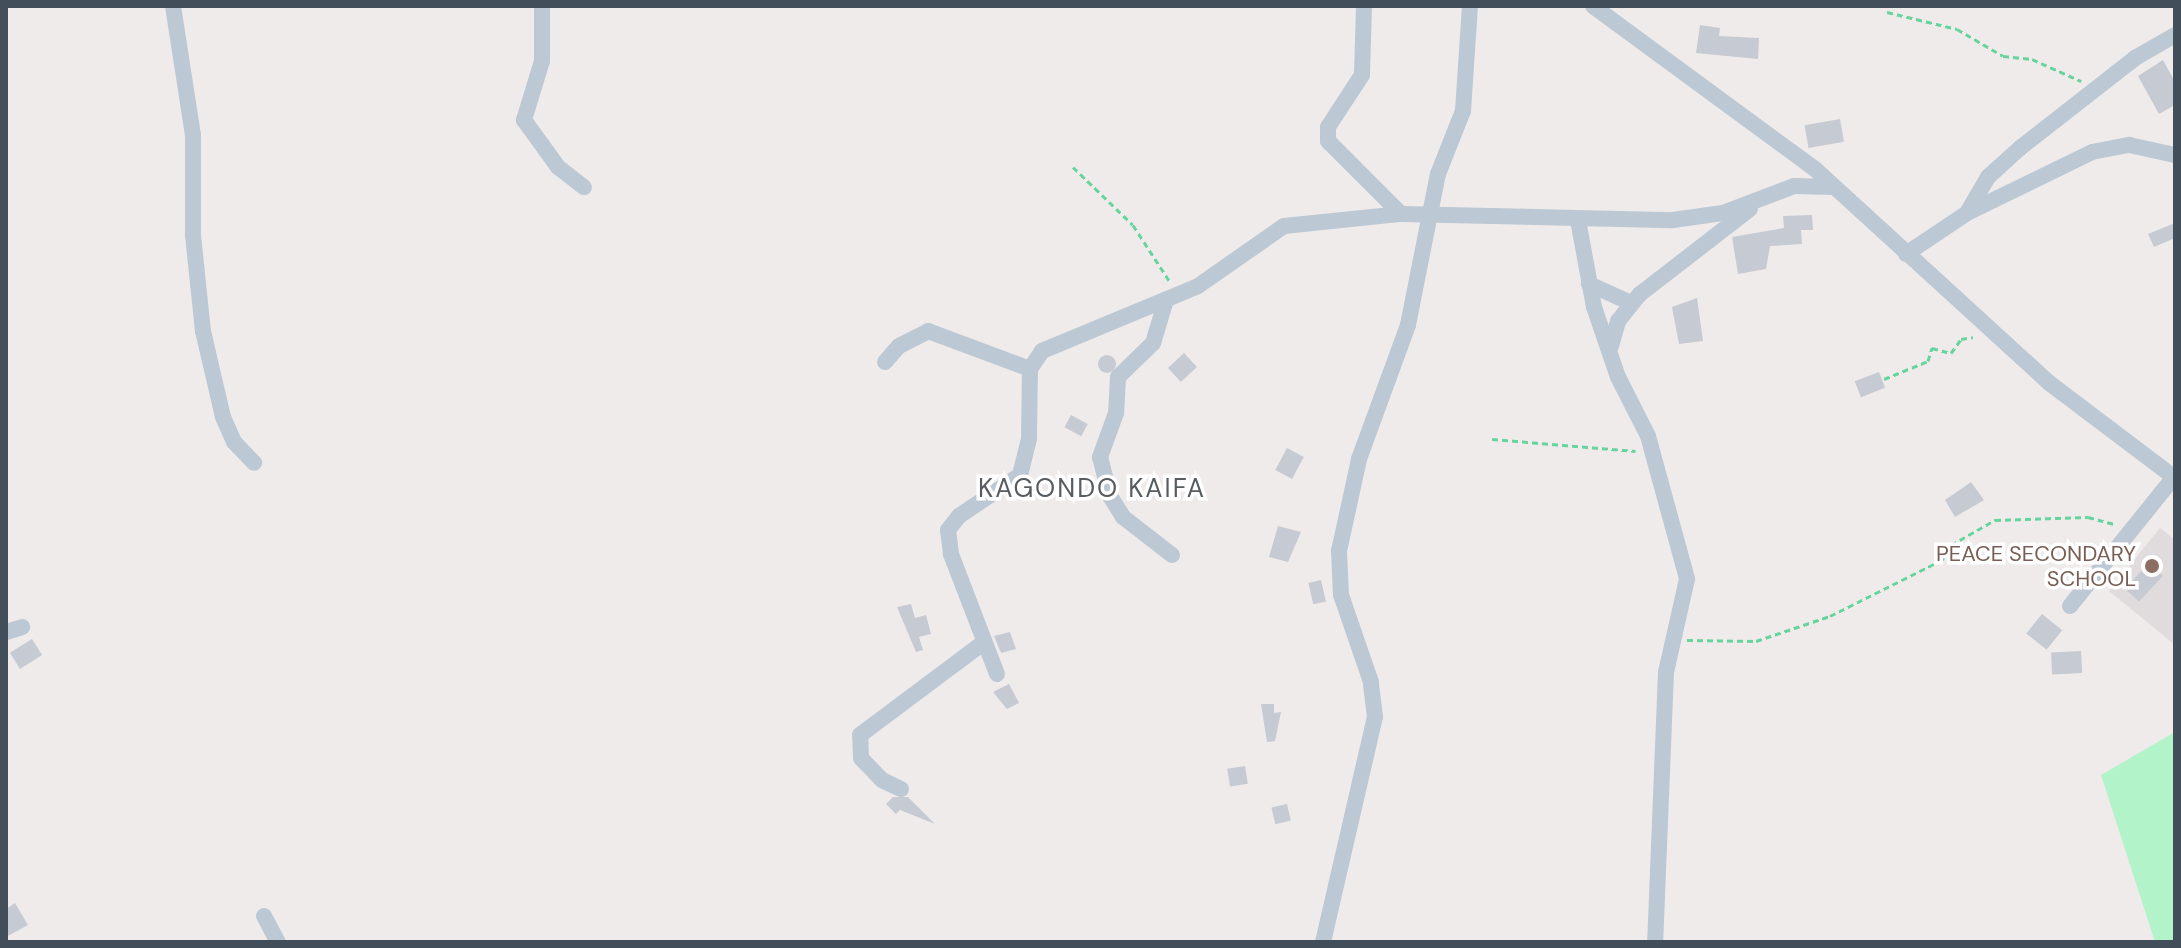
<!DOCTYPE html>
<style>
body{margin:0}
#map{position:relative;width:2181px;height:948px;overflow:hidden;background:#efebeb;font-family:"DM Sans",sans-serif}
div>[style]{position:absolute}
.education>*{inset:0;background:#e0dbdd}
.green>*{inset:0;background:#b2f3ca}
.building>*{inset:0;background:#c6cad2;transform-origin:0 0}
.round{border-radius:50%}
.path>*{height:3px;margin-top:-1.5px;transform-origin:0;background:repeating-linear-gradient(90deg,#67d49d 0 6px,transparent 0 10px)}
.minor>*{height:16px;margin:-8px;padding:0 8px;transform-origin:8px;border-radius:8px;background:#bcc8d3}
.dots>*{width:22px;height:22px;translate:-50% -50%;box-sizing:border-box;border:4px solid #fff;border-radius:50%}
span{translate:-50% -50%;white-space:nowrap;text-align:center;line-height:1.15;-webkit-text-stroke:7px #fff;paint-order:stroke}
.education-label{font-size:22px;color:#785e54}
.right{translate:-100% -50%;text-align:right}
.quarter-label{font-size:26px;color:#575c61;letter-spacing:2px}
.frame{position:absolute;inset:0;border:8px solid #424f5a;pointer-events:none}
</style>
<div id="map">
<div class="education">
<i style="clip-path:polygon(2160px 528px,2175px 540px,2175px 645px,2109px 591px)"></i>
</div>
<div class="green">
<i style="clip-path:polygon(2175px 732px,2175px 942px,2155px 942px,2101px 775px)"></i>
</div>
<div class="building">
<i style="clip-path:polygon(1700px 25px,1720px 28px,1719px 36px,1759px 38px,1758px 59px,1696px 53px)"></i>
<i style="clip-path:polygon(2163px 60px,2175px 82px,2175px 105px,2159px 114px,2138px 76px)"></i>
<i style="left:1840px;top:119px;width:23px;height:36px;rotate:80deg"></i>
<i style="clip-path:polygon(1812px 215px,1813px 230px,1801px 230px,1802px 244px,1770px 246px,1766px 269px,1738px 274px,1732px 237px,1784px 228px,1783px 216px)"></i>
<i style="clip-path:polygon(2175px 223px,2175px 238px,2154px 247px,2148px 234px)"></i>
<i style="clip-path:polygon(1697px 298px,1703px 341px,1679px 344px,1672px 307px)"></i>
<i style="left:1184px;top:353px;width:19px;height:22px;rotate:47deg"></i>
<i class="round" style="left:1098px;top:355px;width:18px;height:18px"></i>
<i style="left:1879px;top:372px;width:17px;height:26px;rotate:69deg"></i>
<i style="left:1071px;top:415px;width:19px;height:14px;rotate:28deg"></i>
<i style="left:1287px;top:448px;width:19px;height:25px;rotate:28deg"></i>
<i style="clip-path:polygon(1971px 482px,1984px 500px,1955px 517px,1945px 500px)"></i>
<i style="clip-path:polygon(1278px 526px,1301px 532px,1288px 562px,1269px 557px)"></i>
<i style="left:2149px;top:563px;width:19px;height:35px;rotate:43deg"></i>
<i style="left:1321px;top:580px;width:22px;height:13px;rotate:77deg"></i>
<i style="clip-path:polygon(911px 604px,915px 618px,926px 615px,931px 634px,919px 637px,923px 650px,916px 652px,897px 607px)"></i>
<i style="left:2042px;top:614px;width:26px;height:25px;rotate:39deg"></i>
<i style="clip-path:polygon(1010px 632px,1016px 649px,1001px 653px,994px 636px)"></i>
<i style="left:32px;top:639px;width:19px;height:26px;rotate:58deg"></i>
<i style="left:2081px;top:651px;width:22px;height:30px;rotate:87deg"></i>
<i style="clip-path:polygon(1009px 684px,1019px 703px,1007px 709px,993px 692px)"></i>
<i style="clip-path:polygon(1261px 704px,1274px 704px,1274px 713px,1281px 712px,1275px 741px,1267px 742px)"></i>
<i style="left:1245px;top:766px;width:18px;height:18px;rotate:81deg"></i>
<i style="clip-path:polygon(893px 797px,908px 797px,935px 824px,900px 810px,896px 814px,886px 804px)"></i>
<i style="left:1287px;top:804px;width:17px;height:16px;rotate:77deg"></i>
<i style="clip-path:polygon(15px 903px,28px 925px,6px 937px,6px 909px)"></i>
</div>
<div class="path">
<i style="left:1887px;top:12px;width:72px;rotate:13.7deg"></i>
<i style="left:1957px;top:29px;width:53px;rotate:30.4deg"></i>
<i style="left:2003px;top:56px;width:29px;rotate:6deg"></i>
<i style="left:2032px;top:59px;width:54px;rotate:24.2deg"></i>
<i style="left:1073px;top:167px;width:83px;rotate:44deg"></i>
<i style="left:1133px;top:225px;width:68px;rotate:57deg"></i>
<i style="left:1884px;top:379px;width:48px;rotate:-22.2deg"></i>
<i style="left:1928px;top:361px;width:14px;rotate:-73deg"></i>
<i style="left:1932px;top:348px;width:20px;rotate:15deg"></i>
<i style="left:1951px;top:353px;width:17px;rotate:-54deg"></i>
<i style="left:1961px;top:339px;width:12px;rotate:-9deg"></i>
<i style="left:1492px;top:439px;width:144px;rotate:4.8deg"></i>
<i style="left:1687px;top:640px;width:69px;rotate:0.8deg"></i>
<i style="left:1756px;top:641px;width:78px;rotate:-18.7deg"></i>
<i style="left:1830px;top:616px;width:125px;rotate:-26.6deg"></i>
<i style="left:1942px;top:560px;width:17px;rotate:-59deg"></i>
<i style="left:1951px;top:545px;width:51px;rotate:-29.6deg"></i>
<i style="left:1995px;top:520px;width:93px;rotate:-1.8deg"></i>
<i style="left:2088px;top:517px;width:27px;rotate:15deg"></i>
</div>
<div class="minor">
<i style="left:173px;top:6px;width:131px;rotate:81.2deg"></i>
<i style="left:193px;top:135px;width:100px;rotate:90deg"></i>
<i style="left:193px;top:235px;width:97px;rotate:84.1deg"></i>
<i style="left:203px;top:331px;width:88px;rotate:76.9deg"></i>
<i style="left:223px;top:417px;width:27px;rotate:66deg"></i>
<i style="left:234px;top:442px;width:29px;rotate:46deg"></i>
<i style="left:542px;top:6px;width:55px;rotate:90deg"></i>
<i style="left:542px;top:61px;width:62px;rotate:107deg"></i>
<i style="left:524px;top:120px;width:58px;rotate:54.1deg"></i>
<i style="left:558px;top:167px;width:33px;rotate:38deg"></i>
<i style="left:1364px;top:6px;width:69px;rotate:91.7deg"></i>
<i style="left:1362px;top:75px;width:62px;rotate:123.2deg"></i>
<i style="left:1328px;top:127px;width:14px;rotate:90deg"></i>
<i style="left:1328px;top:141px;width:103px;rotate:45deg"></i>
<i style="left:1593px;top:6px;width:275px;rotate:36.3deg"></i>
<i style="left:1815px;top:169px;width:316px;rotate:42.4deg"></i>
<i style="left:2048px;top:382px;width:159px;rotate:37.1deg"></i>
<i style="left:1967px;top:213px;width:42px;rotate:-59.7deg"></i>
<i style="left:1988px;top:177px;width:43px;rotate:-42.2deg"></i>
<i style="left:2020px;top:148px;width:146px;rotate:-38deg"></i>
<i style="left:2135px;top:58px;width:46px;rotate:-29.9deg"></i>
<i style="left:1578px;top:220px;width:88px;rotate:79.6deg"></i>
<i style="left:1594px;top:307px;width:74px;rotate:71.1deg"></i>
<i style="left:1618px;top:377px;width:66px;rotate:63deg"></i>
<i style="left:1648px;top:436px;width:148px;rotate:74.7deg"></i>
<i style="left:1687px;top:579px;width:95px;rotate:102.7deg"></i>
<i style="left:1666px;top:672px;width:270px;rotate:92.3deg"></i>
<i style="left:1906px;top:254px;width:73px;rotate:-33.9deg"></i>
<i style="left:1967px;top:213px;width:139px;rotate:-26deg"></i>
<i style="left:2092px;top:152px;width:38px;rotate:-11deg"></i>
<i style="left:2129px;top:145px;width:47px;rotate:12.3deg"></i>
<i style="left:1589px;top:284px;width:46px;rotate:24.3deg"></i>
<i style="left:1166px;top:300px;width:45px;rotate:106.8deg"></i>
<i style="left:1153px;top:343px;width:49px;rotate:135.8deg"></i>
<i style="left:1118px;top:377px;width:36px;rotate:93deg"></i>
<i style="left:1116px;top:413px;width:47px;rotate:110deg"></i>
<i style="left:1100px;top:457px;width:40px;rotate:75.6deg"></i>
<i style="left:1110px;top:496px;width:25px;rotate:58deg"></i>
<i style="left:1123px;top:517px;width:62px;rotate:37.8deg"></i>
<i style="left:1611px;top:346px;width:26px;rotate:-74deg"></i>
<i style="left:1618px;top:321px;width:35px;rotate:-51deg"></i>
<i style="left:1640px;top:294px;width:139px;rotate:-37.7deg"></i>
<i style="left:885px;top:362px;width:21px;rotate:-49deg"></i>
<i style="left:899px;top:346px;width:33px;rotate:-27deg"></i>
<i style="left:928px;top:331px;width:109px;rotate:20.4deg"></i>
<i style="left:2070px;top:606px;width:166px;rotate:-51.1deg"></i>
<i style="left:6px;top:632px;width:17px;rotate:-17deg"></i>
<i style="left:997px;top:674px;width:129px;rotate:-111deg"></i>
<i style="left:951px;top:554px;width:24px;rotate:-97deg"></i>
<i style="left:948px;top:530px;width:18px;rotate:-52deg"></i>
<i style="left:959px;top:516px;width:73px;rotate:-33.9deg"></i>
<i style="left:1020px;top:475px;width:38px;rotate:-76deg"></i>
<i style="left:1029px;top:438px;width:69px;rotate:-89.2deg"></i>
<i style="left:1030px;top:369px;width:22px;rotate:-56deg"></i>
<i style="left:1042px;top:351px;width:169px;rotate:-22.6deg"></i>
<i style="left:1198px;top:286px;width:105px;rotate:-34.9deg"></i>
<i style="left:1284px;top:226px;width:118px;rotate:-5.9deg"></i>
<i style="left:1401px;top:214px;width:272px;rotate:1.3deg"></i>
<i style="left:1673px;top:220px;width:50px;rotate:-8deg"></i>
<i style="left:1723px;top:213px;width:76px;rotate:-20.8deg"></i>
<i style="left:1794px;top:186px;width:40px;rotate:1.4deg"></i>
<i style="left:901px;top:789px;width:21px;rotate:-155deg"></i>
<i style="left:882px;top:780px;width:30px;rotate:-134deg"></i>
<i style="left:861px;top:758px;width:23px;rotate:-92deg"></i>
<i style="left:860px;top:735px;width:154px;rotate:-36.8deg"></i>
<i style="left:264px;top:916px;width:30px;rotate:62deg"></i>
<i style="left:1323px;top:942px;width:231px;rotate:-77deg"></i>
<i style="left:1375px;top:717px;width:35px;rotate:-97deg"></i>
<i style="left:1371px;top:682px;width:92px;rotate:-109deg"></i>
<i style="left:1341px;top:595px;width:44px;rotate:-92.6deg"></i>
<i style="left:1339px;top:551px;width:94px;rotate:-77.7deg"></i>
<i style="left:1359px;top:459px;width:143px;rotate:-69.9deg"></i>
<i style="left:1408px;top:325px;width:154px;rotate:-78.8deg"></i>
<i style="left:1438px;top:174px;width:68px;rotate:-68.4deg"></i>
<i style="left:1463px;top:111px;width:105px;rotate:-86.2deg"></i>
</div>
<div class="dots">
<i style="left:2152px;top:566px;background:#8d6e63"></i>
</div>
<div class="education-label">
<span class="right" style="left:2136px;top:566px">PEACE SECONDARY<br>SCHOOL</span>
</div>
<div class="quarter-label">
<span style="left:1092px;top:489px">KAGONDO KAIFA</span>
</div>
<div class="frame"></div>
</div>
